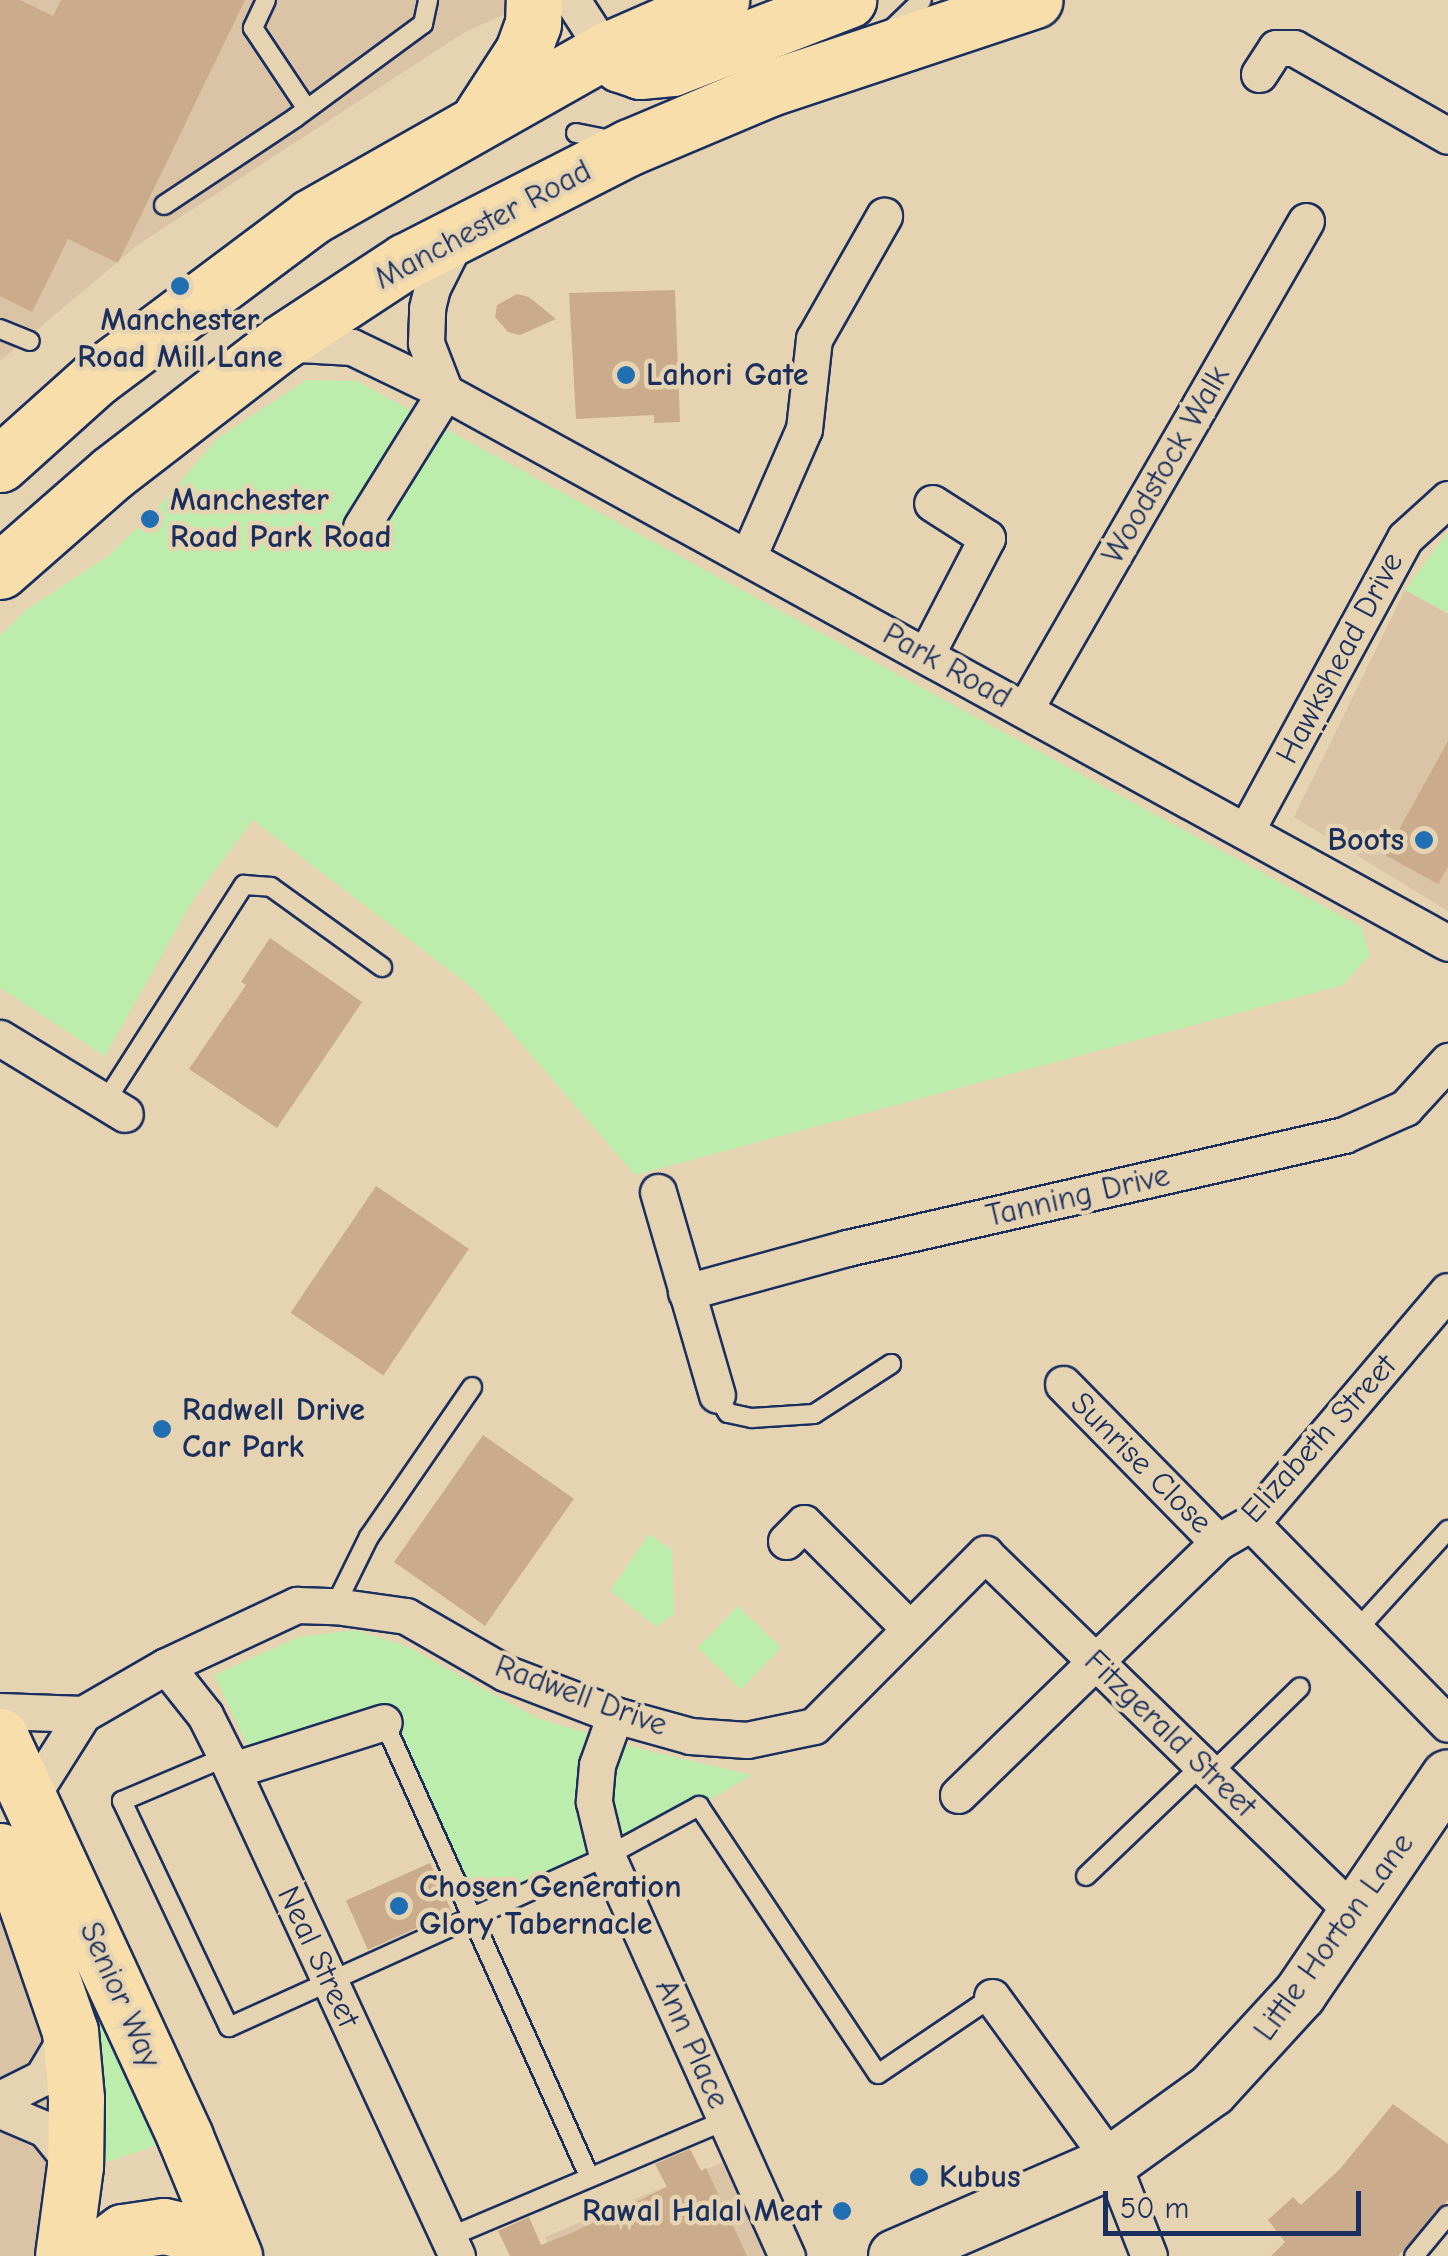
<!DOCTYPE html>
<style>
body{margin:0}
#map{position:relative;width:1448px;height:2256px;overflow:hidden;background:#e6d3b1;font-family:"Comic Neue",sans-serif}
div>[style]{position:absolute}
.built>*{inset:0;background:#dac4a5}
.green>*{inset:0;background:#bdedac;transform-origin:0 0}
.building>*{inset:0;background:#caac8d;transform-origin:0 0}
.roads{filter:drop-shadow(2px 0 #1b2f5e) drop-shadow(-2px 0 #1b2f5e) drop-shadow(0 2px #1b2f5e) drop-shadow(0 -2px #1b2f5e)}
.lane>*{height:18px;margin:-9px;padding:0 9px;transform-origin:9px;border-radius:9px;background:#e6d3b1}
.street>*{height:35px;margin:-17.5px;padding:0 17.5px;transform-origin:17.5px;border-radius:17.5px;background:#e6d3b1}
.secondary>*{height:52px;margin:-26px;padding:0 26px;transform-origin:26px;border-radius:26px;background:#e6d3b1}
.primary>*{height:55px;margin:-27.5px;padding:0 27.5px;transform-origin:27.5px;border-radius:27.5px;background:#f8deab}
.dots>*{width:28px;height:28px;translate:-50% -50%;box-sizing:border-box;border:5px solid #e6d3b1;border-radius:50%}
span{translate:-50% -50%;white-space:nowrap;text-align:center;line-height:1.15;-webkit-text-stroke:9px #e6d3b1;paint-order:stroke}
.street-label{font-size:32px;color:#1b2f5e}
.poi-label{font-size:32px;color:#1b2f5e;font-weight:700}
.left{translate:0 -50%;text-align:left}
.right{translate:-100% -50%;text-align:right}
.scale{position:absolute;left:1103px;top:2191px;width:258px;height:45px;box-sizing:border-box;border:5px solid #1b2f5e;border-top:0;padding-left:12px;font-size:30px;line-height:35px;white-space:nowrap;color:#1b2f5e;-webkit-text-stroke:8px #e6d3b1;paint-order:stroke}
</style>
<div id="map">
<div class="built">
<i style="clip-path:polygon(0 0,537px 0,465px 32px,139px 244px,0 361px)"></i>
<i style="clip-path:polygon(1405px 590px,1448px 614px,1448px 911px,1294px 817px)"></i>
<i style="clip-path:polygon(0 1910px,48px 2026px,47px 2256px,0 2256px)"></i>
<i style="clip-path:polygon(728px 2160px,764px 2256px,553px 2256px,545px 2237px)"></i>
</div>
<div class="green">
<i style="clip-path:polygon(306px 380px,357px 381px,1362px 927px,1370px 955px,1343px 985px,635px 1175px,474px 989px,253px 820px,193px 900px,105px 1056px,0 988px,0 636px,26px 610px,108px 556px,156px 510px,218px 438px)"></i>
<i style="clip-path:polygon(1448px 532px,1448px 613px,1405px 590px)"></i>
<i style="clip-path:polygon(649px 1534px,672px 1550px,674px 1614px,657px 1627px,610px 1591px)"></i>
<i style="left:738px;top:1606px;width:60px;height:58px;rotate:44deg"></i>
<i style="clip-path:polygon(356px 1630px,408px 1647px,537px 1718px,644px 1750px,752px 1775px,699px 1806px,472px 1916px,384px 1722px,256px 1762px,214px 1675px,299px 1637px)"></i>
<i style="clip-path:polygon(88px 1975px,163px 2143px,101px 2164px,82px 1981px)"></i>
</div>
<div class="building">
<i style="clip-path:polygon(0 0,20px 0,53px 16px,61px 0,245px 0,118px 263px,68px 239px,32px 312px,0 296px)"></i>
<i style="clip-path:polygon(675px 290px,680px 422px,654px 423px,654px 415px,576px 419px,569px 293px)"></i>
<i style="clip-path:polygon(517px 294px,529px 297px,556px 319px,520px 335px,508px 332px,495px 317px,497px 305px)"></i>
<i style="clip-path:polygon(1448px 741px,1448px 867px,1438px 884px,1385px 855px)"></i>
<i style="clip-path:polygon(270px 938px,362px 1002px,277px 1128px,189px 1069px,246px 985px,241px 982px)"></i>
<i style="left:376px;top:1186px;width:112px;height:153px;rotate:34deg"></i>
<i style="left:483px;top:1435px;width:111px;height:155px;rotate:35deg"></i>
<i style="left:430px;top:1863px;width:54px;height:92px;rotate:66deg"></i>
<i style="clip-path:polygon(1393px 2104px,1448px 2144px,1448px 2200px,1398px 2256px,1271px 2256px,1285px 2242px,1268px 2220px,1293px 2197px,1301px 2205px,1340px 2169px)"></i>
<i style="clip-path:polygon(690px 2149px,701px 2171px,706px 2168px,747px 2256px,510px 2256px,498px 2231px,529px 2217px,541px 2245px,576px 2231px,667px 2187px,655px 2164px)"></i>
</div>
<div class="roads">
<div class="lane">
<i style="left:266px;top:0;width:31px;rotate:115deg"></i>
<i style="left:253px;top:28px;width:97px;rotate:56.3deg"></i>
<i style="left:893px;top:28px;width:40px;rotate:-44deg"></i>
<i style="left:576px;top:133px;width:41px;rotate:11.3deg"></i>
<i style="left:164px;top:205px;width:157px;rotate:-33.6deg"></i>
<i style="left:295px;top:118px;width:159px;rotate:-36.3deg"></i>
<i style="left:423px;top:24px;width:25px;rotate:-78deg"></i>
<i style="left:0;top:329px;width:32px;rotate:22deg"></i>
<i style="left:105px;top:1102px;width:258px;rotate:-57.4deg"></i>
<i style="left:244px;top:885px;width:27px;rotate:4deg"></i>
<i style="left:271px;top:887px;width:137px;rotate:35.8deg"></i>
<i style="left:717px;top:1395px;width:21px;rotate:59deg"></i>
<i style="left:728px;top:1413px;width:25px;rotate:12deg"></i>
<i style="left:752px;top:1418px;width:62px;rotate:-3.7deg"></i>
<i style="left:814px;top:1414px;width:92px;rotate:-33deg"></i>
<i style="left:335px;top:1606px;width:77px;rotate:-63.8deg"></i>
<i style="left:369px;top:1537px;width:182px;rotate:-55.5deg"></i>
<i style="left:1356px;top:1631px;width:137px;rotate:-47.7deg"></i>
<i style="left:384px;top:1722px;width:499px;rotate:65.7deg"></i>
<i style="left:226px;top:1757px;width:113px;rotate:157.1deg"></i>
<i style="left:122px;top:1801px;width:250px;rotate:64.7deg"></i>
<i style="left:229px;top:2027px;width:415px;rotate:-24.3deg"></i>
<i style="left:607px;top:1856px;width:105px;rotate:-28.5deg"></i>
<i style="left:699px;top:1806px;width:322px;rotate:56.3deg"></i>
<i style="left:878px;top:2074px;width:138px;rotate:-34deg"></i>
<i style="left:1211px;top:1774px;width:124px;rotate:-44.3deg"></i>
<i style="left:1086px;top:1876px;width:161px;rotate:-43.7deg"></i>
<i style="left:447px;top:2238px;width:303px;rotate:-22.9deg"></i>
<i style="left:1414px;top:2256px;width:53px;rotate:-50.3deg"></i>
</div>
<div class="street">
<i style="left:572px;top:0;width:61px;rotate:57.1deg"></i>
<i style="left:1259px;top:74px;width:31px;rotate:-57deg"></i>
<i style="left:1276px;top:48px;width:18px"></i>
<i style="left:1294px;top:48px;width:177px;rotate:29.7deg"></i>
<i style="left:281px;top:343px;width:71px;rotate:3.2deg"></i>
<i style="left:352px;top:347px;width:103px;rotate:25.8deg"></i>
<i style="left:445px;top:392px;width:53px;rotate:-111.2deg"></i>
<i style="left:426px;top:343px;width:35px;rotate:-88deg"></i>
<i style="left:427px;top:308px;width:21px;rotate:-76deg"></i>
<i style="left:432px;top:288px;width:60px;rotate:-63.4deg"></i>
<i style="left:361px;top:527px;width:159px;rotate:-58.1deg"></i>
<i style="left:445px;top:392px;width:1144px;rotate:28.78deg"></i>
<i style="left:748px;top:557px;width:140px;rotate:-66.4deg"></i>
<i style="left:804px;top:429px;width:91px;rotate:-83.7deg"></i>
<i style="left:814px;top:339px;width:142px;rotate:-60.4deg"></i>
<i style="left:926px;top:655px;width:132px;rotate:-62.5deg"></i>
<i style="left:987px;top:538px;width:65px;rotate:-147.5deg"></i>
<i style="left:1025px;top:709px;width:563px;rotate:-60.07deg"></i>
<i style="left:1247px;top:829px;width:331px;rotate:-61.5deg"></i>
<i style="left:1405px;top:538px;width:58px;rotate:-42.2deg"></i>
<i style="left:0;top:1038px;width:146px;rotate:31.3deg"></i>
<i style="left:658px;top:1192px;width:211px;rotate:73.8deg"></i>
<i style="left:686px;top:1292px;width:167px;rotate:-15.3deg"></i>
<i style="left:847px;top:1248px;width:510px;rotate:-12.81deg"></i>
<i style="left:1344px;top:1135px;width:67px;rotate:-23.9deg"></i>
<i style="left:1405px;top:1108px;width:64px;rotate:-47.5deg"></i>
<i style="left:1063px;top:1384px;width:221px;rotate:45.5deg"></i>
<i style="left:1251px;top:1523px;width:281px;rotate:45.6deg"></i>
<i style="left:786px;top:1541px;width:25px;rotate:-45deg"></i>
<i style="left:804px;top:1523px;width:150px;rotate:45deg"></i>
<i style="left:166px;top:1666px;width:63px;rotate:51.5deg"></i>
<i style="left:205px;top:1715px;width:47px;rotate:63.4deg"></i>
<i style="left:226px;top:1757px;width:550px;rotate:65.16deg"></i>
<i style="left:0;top:1711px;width:83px;rotate:2.1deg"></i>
<i style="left:83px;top:1714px;width:99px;rotate:122.2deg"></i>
<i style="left:83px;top:1714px;width:96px;rotate:-30deg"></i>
<i style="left:166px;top:1666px;width:145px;rotate:-25deg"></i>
<i style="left:297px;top:1605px;width:38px;rotate:2deg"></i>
<i style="left:335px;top:1606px;width:72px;rotate:8deg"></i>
<i style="left:406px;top:1616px;width:114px;rotate:29.9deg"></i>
<i style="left:505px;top:1673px;width:118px;rotate:20.9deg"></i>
<i style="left:615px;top:1715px;width:78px;rotate:15.6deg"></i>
<i style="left:690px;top:1736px;width:57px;rotate:4deg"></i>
<i style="left:747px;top:1740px;width:68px;rotate:-11.8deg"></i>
<i style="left:814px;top:1726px;width:243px;rotate:-45.2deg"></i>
<i style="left:985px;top:1554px;width:515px;rotate:44.21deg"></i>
<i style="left:615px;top:1715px;width:53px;rotate:109.8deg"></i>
<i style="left:597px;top:1765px;width:37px;rotate:95deg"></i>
<i style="left:594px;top:1802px;width:56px;rotate:76.5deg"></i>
<i style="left:607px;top:1856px;width:439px;rotate:65.8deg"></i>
<i style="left:233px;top:1770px;width:158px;rotate:-17.6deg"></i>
<i style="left:958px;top:1795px;width:363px;rotate:-44.2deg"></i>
<i style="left:1218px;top:1542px;width:38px;rotate:-30deg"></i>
<i style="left:1251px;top:1523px;width:304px;rotate:-49.7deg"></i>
<i style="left:992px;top:1997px;width:204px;rotate:54deg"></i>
<i style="left:1112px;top:2162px;width:101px;rotate:68.5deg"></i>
<i style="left:0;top:2099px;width:47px;rotate:-26.6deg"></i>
<i style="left:42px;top:2078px;width:55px;rotate:-59.2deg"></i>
<i style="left:0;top:2110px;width:49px;rotate:22.9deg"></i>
<i style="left:45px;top:2129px;width:48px;rotate:51deg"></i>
</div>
<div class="secondary">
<i style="left:895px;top:2256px;width:236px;rotate:-23.4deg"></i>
<i style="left:1112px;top:2162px;width:123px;rotate:-35.8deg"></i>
<i style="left:1212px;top:2090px;width:130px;rotate:-47.5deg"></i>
<i style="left:1300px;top:1994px;width:263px;rotate:-55.8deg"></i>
</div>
<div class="primary">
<i style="left:605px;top:51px;width:20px;rotate:41deg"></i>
<i style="left:620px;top:64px;width:21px;rotate:19deg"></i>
<i style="left:640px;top:71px;width:32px;rotate:-5deg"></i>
<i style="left:672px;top:68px;width:189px;rotate:-21.1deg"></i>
<i style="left:481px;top:116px;width:77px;rotate:-57.1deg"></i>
<i style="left:523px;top:51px;width:29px;rotate:-70deg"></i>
<i style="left:533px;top:24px;width:24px;rotate:-88deg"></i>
<i style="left:0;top:464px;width:129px;rotate:-41.9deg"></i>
<i style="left:96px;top:378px;width:269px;rotate:-36.8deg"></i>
<i style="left:311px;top:217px;width:338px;rotate:-29.5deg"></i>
<i style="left:605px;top:51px;width:127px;rotate:-23.7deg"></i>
<i style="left:0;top:571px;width:149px;rotate:-41.2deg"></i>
<i style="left:112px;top:473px;width:213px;rotate:-37.6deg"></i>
<i style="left:281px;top:343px;width:149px;rotate:-33.3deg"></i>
<i style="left:406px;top:261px;width:251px;rotate:-27deg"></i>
<i style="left:630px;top:147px;width:149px;rotate:-22.9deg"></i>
<i style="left:767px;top:89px;width:282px;rotate:-18.4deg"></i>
<i style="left:0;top:1736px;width:442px;rotate:65.2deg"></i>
<i style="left:185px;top:2137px;width:129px;rotate:67.6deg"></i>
<i style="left:0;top:1851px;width:43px;rotate:61.1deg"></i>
<i style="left:21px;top:1889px;width:150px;rotate:71deg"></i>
<i style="left:70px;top:2031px;width:67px;rotate:84.9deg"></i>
<i style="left:76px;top:2098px;width:68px;rotate:90.8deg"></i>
<i style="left:75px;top:2166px;width:91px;rotate:97.6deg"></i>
<i style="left:91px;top:2256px;width:40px;rotate:-37deg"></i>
<i style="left:123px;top:2232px;width:41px;rotate:-8.3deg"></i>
<i style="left:164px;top:2226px;width:31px;rotate:13deg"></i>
<i style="left:194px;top:2233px;width:41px;rotate:34.1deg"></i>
</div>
</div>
<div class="dots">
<i style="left:180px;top:286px;background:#1f6fb2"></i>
<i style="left:626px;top:375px;background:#1f6fb2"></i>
<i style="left:150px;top:519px;background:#1f6fb2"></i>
<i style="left:1424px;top:840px;background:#1f6fb2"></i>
<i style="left:162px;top:1429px;background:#1f6fb2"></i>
<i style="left:399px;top:1906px;background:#1f6fb2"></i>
<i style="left:919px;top:2177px;background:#1f6fb2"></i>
<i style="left:842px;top:2211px;background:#1f6fb2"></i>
</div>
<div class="street-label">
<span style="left:483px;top:225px;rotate:-28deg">Manchester Road</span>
<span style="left:1166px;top:465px;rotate:-60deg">Woodstock Walk</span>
<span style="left:1340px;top:658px;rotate:-62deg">Hawkshead Drive</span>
<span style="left:947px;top:666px;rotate:29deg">Park Road</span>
<span style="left:1078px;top:1196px;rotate:-13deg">Tanning Drive</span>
<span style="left:1319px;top:1439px;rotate:-48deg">Elizabeth Street</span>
<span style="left:1141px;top:1463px;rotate:45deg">Sunrise Close</span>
<span style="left:581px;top:1696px;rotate:20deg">Radwell Drive</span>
<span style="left:1170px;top:1734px;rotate:44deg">Fitzgerald Street</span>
<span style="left:1334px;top:1937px;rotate:-54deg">Little Horton Lane</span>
<span style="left:318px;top:1957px;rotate:65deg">Neal Street</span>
<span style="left:120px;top:1995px;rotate:66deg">Senior Way</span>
<span style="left:692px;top:2044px;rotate:66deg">Ann Place</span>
</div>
<div class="poi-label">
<span style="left:180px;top:339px">Manchester<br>Road Mill Lane</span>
<span class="left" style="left:646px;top:375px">Lahori Gate</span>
<span class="left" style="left:170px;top:519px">Manchester<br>Road Park Road</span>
<span class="right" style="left:1404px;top:840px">Boots</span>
<span class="left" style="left:182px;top:1429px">Radwell Drive<br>Car Park</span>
<span class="left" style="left:419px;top:1906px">Chosen Generation<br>Glory Tabernacle</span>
<span class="left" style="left:939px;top:2177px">Kubus</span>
<span class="right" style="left:822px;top:2211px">Rawal Halal Meat</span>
</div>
<div class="scale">50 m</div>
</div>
